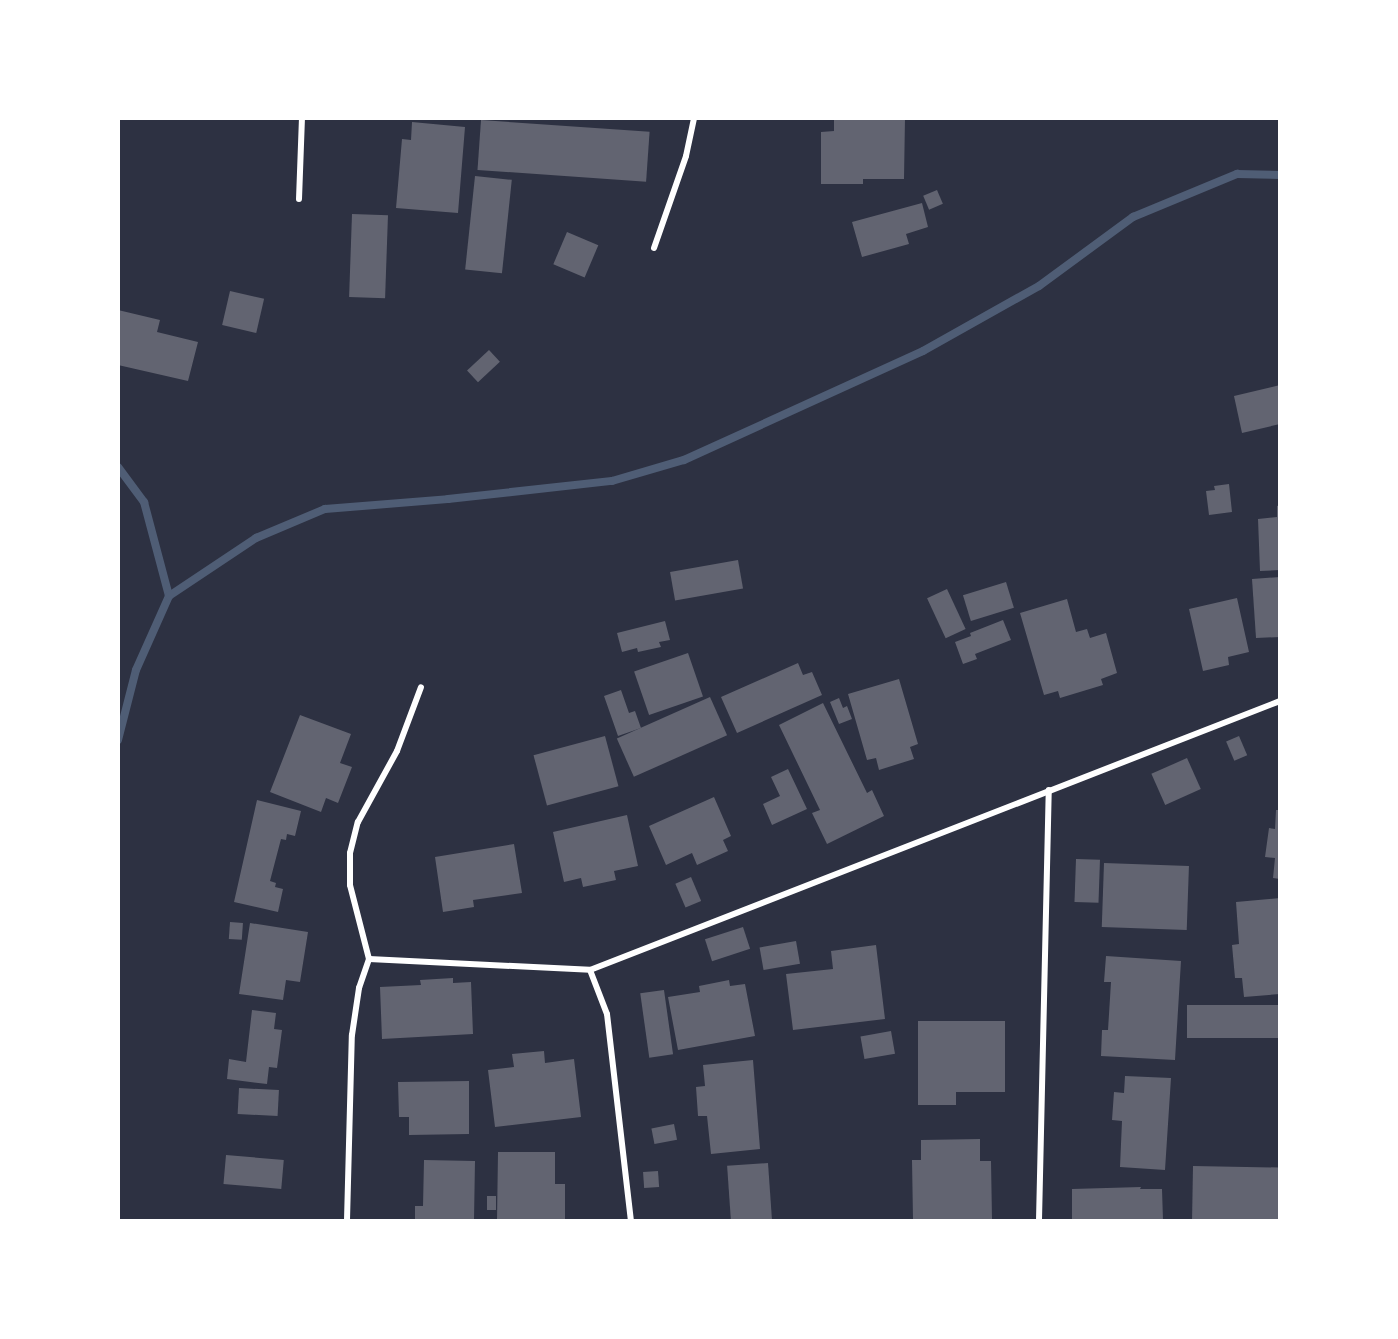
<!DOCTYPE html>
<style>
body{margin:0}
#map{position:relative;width:1398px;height:1339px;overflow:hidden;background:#2d3142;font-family:"Asap Condensed",sans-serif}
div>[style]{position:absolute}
.stream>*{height:8px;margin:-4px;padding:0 4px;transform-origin:4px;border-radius:4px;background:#4f5d75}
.building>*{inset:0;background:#626471;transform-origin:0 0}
.minor>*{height:6px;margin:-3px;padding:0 3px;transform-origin:3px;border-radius:3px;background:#fff}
span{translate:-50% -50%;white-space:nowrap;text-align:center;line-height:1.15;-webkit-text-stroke:4.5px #fff;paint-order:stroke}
.frame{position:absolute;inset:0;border:120px solid #fff;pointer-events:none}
</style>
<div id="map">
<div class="stream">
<i style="left:118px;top:467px;width:44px;rotate:53.4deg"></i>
<i style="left:144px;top:502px;width:97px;rotate:75.1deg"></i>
<i style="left:118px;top:740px;width:72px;rotate:-75.6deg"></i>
<i style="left:136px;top:670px;width:81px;rotate:-66deg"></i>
<i style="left:169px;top:596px;width:105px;rotate:-33.7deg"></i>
<i style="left:256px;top:538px;width:75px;rotate:-22.8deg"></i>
<i style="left:325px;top:509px;width:123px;rotate:-4.6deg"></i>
<i style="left:448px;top:499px;width:165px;rotate:-6.3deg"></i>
<i style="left:612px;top:481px;width:75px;rotate:-16.3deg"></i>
<i style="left:684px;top:460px;width:263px;rotate:-24.5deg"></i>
<i style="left:923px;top:351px;width:133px;rotate:-29.3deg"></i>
<i style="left:1039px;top:286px;width:117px;rotate:-36.3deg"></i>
<i style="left:1133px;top:217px;width:113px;rotate:-22.5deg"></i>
<i style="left:1237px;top:174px;width:43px;rotate:1.3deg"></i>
</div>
<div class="building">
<i style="clip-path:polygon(834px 118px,905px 118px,904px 179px,863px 179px,863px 184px,821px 184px,821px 132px,834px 131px)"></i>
<i style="left:481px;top:120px;width:169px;height:50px;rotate:4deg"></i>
<i style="clip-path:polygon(412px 122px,465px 127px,458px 213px,396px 208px,402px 139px,411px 140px)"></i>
<i style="left:475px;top:176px;width:37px;height:94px;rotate:6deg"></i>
<i style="left:937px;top:190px;width:15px;height:15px;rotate:67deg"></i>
<i style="clip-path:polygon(922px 203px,928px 227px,906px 234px,909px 244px,862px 257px,852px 222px)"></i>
<i style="left:352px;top:214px;width:36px;height:83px;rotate:2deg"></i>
<i style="left:567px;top:232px;width:34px;height:35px;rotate:23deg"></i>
<i style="left:230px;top:291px;width:35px;height:35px;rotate:13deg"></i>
<i style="clip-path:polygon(118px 310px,160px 320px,157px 332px,198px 342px,188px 381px,118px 365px)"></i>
<i style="left:489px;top:350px;width:16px;height:30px;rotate:47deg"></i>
<i style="clip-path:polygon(1280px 385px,1280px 424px,1242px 433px,1234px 396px)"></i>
<i style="clip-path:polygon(1229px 484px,1232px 512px,1209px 515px,1206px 491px,1215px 490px,1214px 486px)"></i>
<i style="clip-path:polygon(1280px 505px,1280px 570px,1260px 571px,1258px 519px,1277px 517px,1277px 506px)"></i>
<i style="left:738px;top:560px;width:29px;height:69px;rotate:80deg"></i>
<i style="clip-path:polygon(1280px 577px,1280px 637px,1256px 638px,1252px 579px)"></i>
<i style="left:1006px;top:582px;width:27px;height:45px;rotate:73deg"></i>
<i style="left:947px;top:589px;width:44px;height:22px;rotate:65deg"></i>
<i style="clip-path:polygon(1237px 598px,1249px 652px,1228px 657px,1229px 665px,1203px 671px,1189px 609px)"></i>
<i style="clip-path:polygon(1067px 599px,1076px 632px,1087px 629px,1090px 638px,1106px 633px,1117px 673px,1101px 679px,1103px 685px,1060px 698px,1058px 691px,1044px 695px,1020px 613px)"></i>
<i style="clip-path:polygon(1003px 620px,1011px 640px,975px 654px,977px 659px,963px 664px,955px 642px,971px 636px,970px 633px)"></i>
<i style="clip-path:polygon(665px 621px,670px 640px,659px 642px,661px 647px,638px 652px,637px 648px,622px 652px,617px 633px)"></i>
<i style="left:688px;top:653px;width:46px;height:57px;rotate:71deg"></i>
<i style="clip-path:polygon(798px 663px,803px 675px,812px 672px,822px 695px,737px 733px,721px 697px)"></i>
<i style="clip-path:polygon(899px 679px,918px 744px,910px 747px,914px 759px,879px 770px,876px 758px,867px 760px,848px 694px)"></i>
<i style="clip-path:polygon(621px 690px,629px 713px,635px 711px,641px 728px,618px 736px,604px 696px)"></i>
<i style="left:710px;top:697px;width:42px;height:102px;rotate:66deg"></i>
<i style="clip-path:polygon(839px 698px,843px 708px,847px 706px,852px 719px,839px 724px,830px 702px)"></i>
<i style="clip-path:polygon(823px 703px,867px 793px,872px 790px,884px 816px,827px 844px,812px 813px,820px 810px,779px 725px)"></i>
<i style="clip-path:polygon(300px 715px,351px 734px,340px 763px,352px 767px,338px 803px,326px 798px,321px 812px,270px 792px)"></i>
<i style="left:605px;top:736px;width:52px;height:74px;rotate:75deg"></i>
<i style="left:1239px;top:736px;width:21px;height:14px;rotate:67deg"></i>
<i style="left:1187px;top:758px;width:34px;height:39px;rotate:66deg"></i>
<i style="clip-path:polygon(788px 769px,807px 809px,772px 825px,763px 804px,780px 796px,771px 777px)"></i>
<i style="clip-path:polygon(714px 797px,731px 836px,723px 840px,728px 851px,697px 865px,692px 853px,666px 865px,649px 826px)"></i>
<i style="clip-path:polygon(257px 800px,301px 811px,295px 836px,287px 834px,286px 840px,281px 839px,270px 881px,276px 883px,275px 887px,283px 889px,278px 912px,234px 902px)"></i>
<i style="clip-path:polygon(1276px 810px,1280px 810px,1280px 879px,1273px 878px,1275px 858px,1265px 857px,1269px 828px,1275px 829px)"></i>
<i style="clip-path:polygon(627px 815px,638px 866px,614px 871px,616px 880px,583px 887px,581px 878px,564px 882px,553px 832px)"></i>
<i style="clip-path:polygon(514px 844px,522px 893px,473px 900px,474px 907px,443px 912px,435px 857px)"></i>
<i style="left:1076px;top:859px;width:24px;height:43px;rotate:2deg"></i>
<i style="left:1104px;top:863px;width:85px;height:64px;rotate:2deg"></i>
<i style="left:691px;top:877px;width:26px;height:17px;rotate:67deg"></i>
<i style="clip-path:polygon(1280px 898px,1280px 994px,1244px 997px,1242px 978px,1235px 978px,1232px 945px,1239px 944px,1236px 902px)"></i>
<i style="left:230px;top:922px;width:13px;height:17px;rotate:4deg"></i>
<i style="clip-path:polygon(250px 923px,308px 932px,300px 982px,286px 980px,283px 1000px,239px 994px)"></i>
<i style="left:743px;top:927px;width:23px;height:40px;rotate:72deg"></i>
<i style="left:796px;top:941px;width:23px;height:37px;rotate:80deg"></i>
<i style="clip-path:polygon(876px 945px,885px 1019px,793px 1030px,786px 974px,833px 969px,831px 951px)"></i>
<i style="clip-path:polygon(1106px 956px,1181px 961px,1175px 1060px,1101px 1056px,1102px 1030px,1108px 1030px,1111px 982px,1104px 982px)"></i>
<i style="clip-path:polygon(453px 978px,453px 983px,471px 982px,473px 1034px,382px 1039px,380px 987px,421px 985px,420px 980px)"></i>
<i style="clip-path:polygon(729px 980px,730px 986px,745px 984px,755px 1036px,678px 1050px,668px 997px,700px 992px,699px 986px)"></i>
<i style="left:664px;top:990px;width:65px;height:24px;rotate:82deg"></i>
<i style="left:1280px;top:1005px;width:33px;height:93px;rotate:90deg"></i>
<i style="clip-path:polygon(252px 1010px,276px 1013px,274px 1029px,282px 1030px,277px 1068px,269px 1067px,267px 1084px,227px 1079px,229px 1059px,246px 1062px)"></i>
<i style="clip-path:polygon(918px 1021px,1005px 1021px,1005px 1092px,956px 1092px,956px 1105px,918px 1105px)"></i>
<i style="left:891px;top:1031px;width:23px;height:31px;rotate:80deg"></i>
<i style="clip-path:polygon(544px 1051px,545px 1063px,574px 1059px,581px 1117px,495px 1127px,488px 1070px,514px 1067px,512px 1054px)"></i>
<i style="clip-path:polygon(753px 1060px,760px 1149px,711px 1154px,707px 1116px,698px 1116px,696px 1087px,705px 1086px,703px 1065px)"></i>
<i style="clip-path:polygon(1125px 1076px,1171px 1078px,1165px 1170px,1120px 1167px,1122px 1121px,1112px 1120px,1114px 1092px,1124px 1093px)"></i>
<i style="clip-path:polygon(469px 1081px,469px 1134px,409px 1135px,409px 1117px,399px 1117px,398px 1082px)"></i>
<i style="left:239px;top:1088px;width:40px;height:26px;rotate:3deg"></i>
<i style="left:674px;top:1124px;width:16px;height:23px;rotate:79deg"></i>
<i style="clip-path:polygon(980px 1139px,980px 1161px,991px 1161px,992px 1219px,913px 1220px,912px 1160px,921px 1160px,921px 1140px)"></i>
<i style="clip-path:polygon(498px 1152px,555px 1152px,555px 1184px,565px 1184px,565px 1220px,497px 1220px)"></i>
<i style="left:226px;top:1155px;width:58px;height:29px;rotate:5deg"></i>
<i style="clip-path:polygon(424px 1160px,475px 1161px,474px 1220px,415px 1220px,415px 1206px,423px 1206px)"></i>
<i style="left:768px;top:1163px;width:57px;height:41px;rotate:86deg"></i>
<i style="left:1193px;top:1166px;width:87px;height:54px;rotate:1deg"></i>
<i style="left:658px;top:1171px;width:16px;height:15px;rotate:86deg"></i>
<i style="clip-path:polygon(1141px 1187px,1140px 1189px,1162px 1189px,1163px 1220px,1072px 1220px,1072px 1189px)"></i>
<i style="left:487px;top:1196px;width:9px;height:14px"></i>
</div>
<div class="minor">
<i style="left:299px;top:199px;width:81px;rotate:-87.9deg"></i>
<i style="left:654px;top:248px;width:97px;rotate:-70.8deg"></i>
<i style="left:686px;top:156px;width:39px;rotate:-78deg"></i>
<i style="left:369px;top:959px;width:221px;rotate:2.8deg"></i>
<i style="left:590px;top:970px;width:47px;rotate:68.9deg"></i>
<i style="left:607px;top:1014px;width:207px;rotate:83.4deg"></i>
<i style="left:590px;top:970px;width:741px;rotate:-21.3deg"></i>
<i style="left:347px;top:1220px;width:185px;rotate:-88.5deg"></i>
<i style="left:352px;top:1035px;width:48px;rotate:-81.5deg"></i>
<i style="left:359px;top:988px;width:31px;rotate:-71deg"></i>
<i style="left:369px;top:959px;width:76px;rotate:-104.4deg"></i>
<i style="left:350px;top:885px;width:32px;rotate:-90deg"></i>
<i style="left:350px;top:853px;width:32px;rotate:-76deg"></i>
<i style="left:358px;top:822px;width:81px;rotate:-61.2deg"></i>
<i style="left:397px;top:751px;width:68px;rotate:-69.4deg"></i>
<i style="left:1039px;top:1220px;width:430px;rotate:-88.7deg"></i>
</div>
<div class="frame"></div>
</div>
